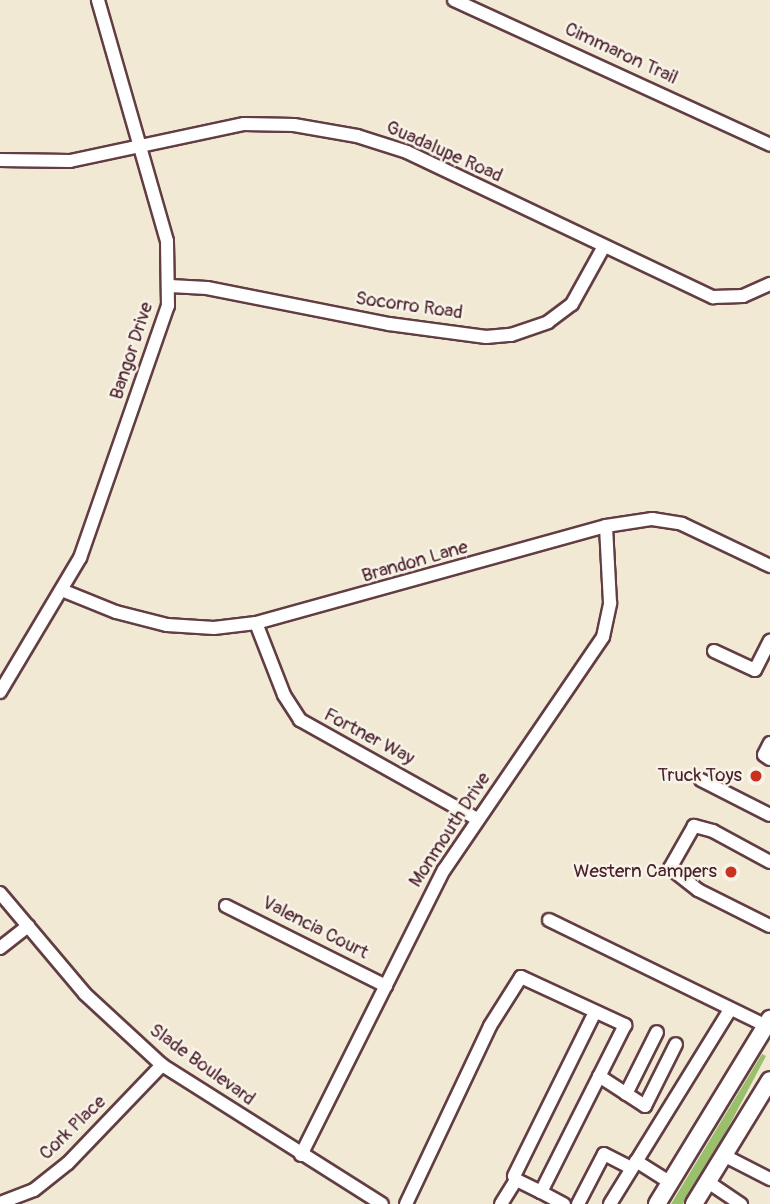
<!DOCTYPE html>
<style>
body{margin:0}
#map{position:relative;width:770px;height:1204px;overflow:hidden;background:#f1e9d3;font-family:Pangolin,sans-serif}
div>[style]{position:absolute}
.green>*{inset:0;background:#9ac06b}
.roads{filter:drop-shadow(2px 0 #633d44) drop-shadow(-2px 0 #633d44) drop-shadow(0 2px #633d44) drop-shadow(0 -2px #633d44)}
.minor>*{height:12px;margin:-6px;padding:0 6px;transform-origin:6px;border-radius:6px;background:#fff}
.major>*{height:16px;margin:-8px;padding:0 8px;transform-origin:8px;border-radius:8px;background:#fff}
.dots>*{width:19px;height:19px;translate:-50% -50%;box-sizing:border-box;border:4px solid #f7f3e8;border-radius:50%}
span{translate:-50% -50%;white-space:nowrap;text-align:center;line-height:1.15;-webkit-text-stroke:5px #f7f3e8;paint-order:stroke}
.street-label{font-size:19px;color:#4a1f2b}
.poi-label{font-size:19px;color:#4a1f2b}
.right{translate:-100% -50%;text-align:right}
</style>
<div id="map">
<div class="green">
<i style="clip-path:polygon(762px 1054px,766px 1056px,711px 1160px,683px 1204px,671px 1204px)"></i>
</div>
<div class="roads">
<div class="minor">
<i style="left:454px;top:0;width:348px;rotate:24.6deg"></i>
<i style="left:0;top:160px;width:70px;rotate:0.8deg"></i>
<i style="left:70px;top:161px;width:178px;rotate:-12deg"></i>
<i style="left:244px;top:124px;width:50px;rotate:1.1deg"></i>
<i style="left:294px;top:125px;width:64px;rotate:9.9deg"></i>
<i style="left:357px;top:136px;width:52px;rotate:17.7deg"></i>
<i style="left:407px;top:152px;width:339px;rotate:25.4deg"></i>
<i style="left:713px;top:297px;width:30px;rotate:-2deg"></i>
<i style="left:743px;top:296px;width:30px;rotate:-24deg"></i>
<i style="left:170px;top:286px;width:37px;rotate:3deg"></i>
<i style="left:207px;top:288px;width:186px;rotate:11.2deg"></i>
<i style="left:389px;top:324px;width:98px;rotate:7.6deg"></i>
<i style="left:486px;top:337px;width:25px;rotate:-5deg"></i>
<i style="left:511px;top:335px;width:39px;rotate:-19deg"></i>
<i style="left:548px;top:322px;width:30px;rotate:-37deg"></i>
<i style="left:572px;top:304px;width:64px;rotate:-61deg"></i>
<i style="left:64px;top:591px;width:56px;rotate:22deg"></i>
<i style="left:116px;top:612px;width:53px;rotate:14.3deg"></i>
<i style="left:167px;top:625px;width:47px;rotate:3.7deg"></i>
<i style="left:214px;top:628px;width:42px;rotate:-6.8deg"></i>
<i style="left:256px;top:623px;width:363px;rotate:-15.5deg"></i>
<i style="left:606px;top:526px;width:47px;rotate:-8.7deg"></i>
<i style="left:652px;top:519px;width:30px;rotate:9deg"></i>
<i style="left:682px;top:524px;width:98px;rotate:25.5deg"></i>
<i style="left:256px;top:623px;width:77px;rotate:68.7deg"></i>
<i style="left:284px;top:695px;width:30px;rotate:57deg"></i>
<i style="left:300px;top:720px;width:203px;rotate:29.2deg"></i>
<i style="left:714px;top:651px;width:45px;rotate:24.9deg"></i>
<i style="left:755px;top:670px;width:33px;rotate:-63deg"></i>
<i style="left:0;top:692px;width:156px;rotate:-59.2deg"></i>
<i style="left:80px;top:558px;width:267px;rotate:-70.8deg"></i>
<i style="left:168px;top:306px;width:65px;rotate:-90.9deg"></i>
<i style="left:167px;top:241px;width:251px;rotate:-106deg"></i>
<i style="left:770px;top:743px;width:13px;rotate:117deg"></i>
<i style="left:764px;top:755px;width:7px;rotate:34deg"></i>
<i style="left:701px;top:780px;width:77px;rotate:26.9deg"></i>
<i style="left:770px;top:862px;width:65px;rotate:-151.5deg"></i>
<i style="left:713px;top:831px;width:20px;rotate:-165deg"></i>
<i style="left:694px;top:826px;width:48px;rotate:119.7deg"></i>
<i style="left:670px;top:868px;width:36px;rotate:38deg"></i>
<i style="left:698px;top:890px;width:80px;rotate:26.6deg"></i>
<i style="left:0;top:893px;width:132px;rotate:49.9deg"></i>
<i style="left:85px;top:994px;width:105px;rotate:42.7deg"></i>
<i style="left:162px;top:1065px;width:260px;rotate:32.3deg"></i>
<i style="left:226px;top:906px;width:179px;rotate:26.6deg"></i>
<i style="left:549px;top:920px;width:242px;rotate:26deg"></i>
<i style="left:0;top:948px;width:36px;rotate:-38deg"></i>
<i style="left:599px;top:1076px;width:55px;rotate:33.1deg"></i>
<i style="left:645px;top:1106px;width:69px;rotate:-63.4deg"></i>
<i style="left:626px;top:1094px;width:69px;rotate:-63.4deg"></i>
<i style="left:301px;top:1155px;width:319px;rotate:-63.4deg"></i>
<i style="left:444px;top:870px;width:282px;rotate:-55.7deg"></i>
<i style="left:603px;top:637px;width:35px;rotate:-78deg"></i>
<i style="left:610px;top:603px;width:77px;rotate:-93deg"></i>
<i style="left:725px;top:1156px;width:51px;rotate:27.1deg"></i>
<i style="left:636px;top:1161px;width:41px;rotate:32.2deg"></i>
<i style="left:516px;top:1180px;width:4px;rotate:-117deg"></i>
<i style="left:514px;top:1176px;width:183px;rotate:-63.7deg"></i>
<i style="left:708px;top:1182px;width:40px;rotate:34deg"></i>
<i style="left:541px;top:1192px;width:26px;rotate:28deg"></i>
<i style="left:0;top:1203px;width:36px;rotate:-21deg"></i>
<i style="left:34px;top:1190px;width:43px;rotate:-38.5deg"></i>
<i style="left:68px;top:1163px;width:136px;rotate:-46.2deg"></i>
<i style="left:406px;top:1204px;width:197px;rotate:-64.7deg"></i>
<i style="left:490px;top:1026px;width:58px;rotate:-57.7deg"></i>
<i style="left:521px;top:977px;width:115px;rotate:24.8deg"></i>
<i style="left:625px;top:1025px;width:187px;rotate:116.7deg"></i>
<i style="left:541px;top:1192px;width:28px;rotate:-154deg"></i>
<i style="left:516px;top:1180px;width:28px;rotate:122deg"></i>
<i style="left:578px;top:1204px;width:56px;rotate:-62.5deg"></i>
<i style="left:604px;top:1154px;width:31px;rotate:27deg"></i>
<i style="left:610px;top:1204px;width:228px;rotate:-58.3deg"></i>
</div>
<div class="major">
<i style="left:657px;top:1204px;width:217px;rotate:-58.6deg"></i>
<i style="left:694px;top:1204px;width:145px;rotate:-58.5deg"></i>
</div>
</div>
<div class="dots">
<i style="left:756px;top:776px;background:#c8321e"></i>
<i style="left:731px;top:872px;background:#c8321e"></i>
</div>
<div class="street-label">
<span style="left:621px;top:54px;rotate:25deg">Cimmaron Trail</span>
<span style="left:444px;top:152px;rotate:24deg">Guadalupe Road</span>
<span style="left:409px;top:306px;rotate:8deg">Socorro Road</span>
<span style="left:132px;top:351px;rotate:-72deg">Bangor Drive</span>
<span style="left:415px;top:562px;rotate:-16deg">Brandon Lane</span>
<span style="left:369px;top:737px;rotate:28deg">Fortner Way</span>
<span style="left:450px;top:830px;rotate:-57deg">Monmouth Drive</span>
<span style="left:315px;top:928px;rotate:27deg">Valencia Court</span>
<span style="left:202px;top:1065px;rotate:36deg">Slade Boulevard</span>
<span style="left:73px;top:1128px;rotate:-44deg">Cork Place</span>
</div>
<div class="poi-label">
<span class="right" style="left:742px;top:776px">Truck Toys</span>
<span class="right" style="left:717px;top:872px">Western Campers</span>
</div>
</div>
